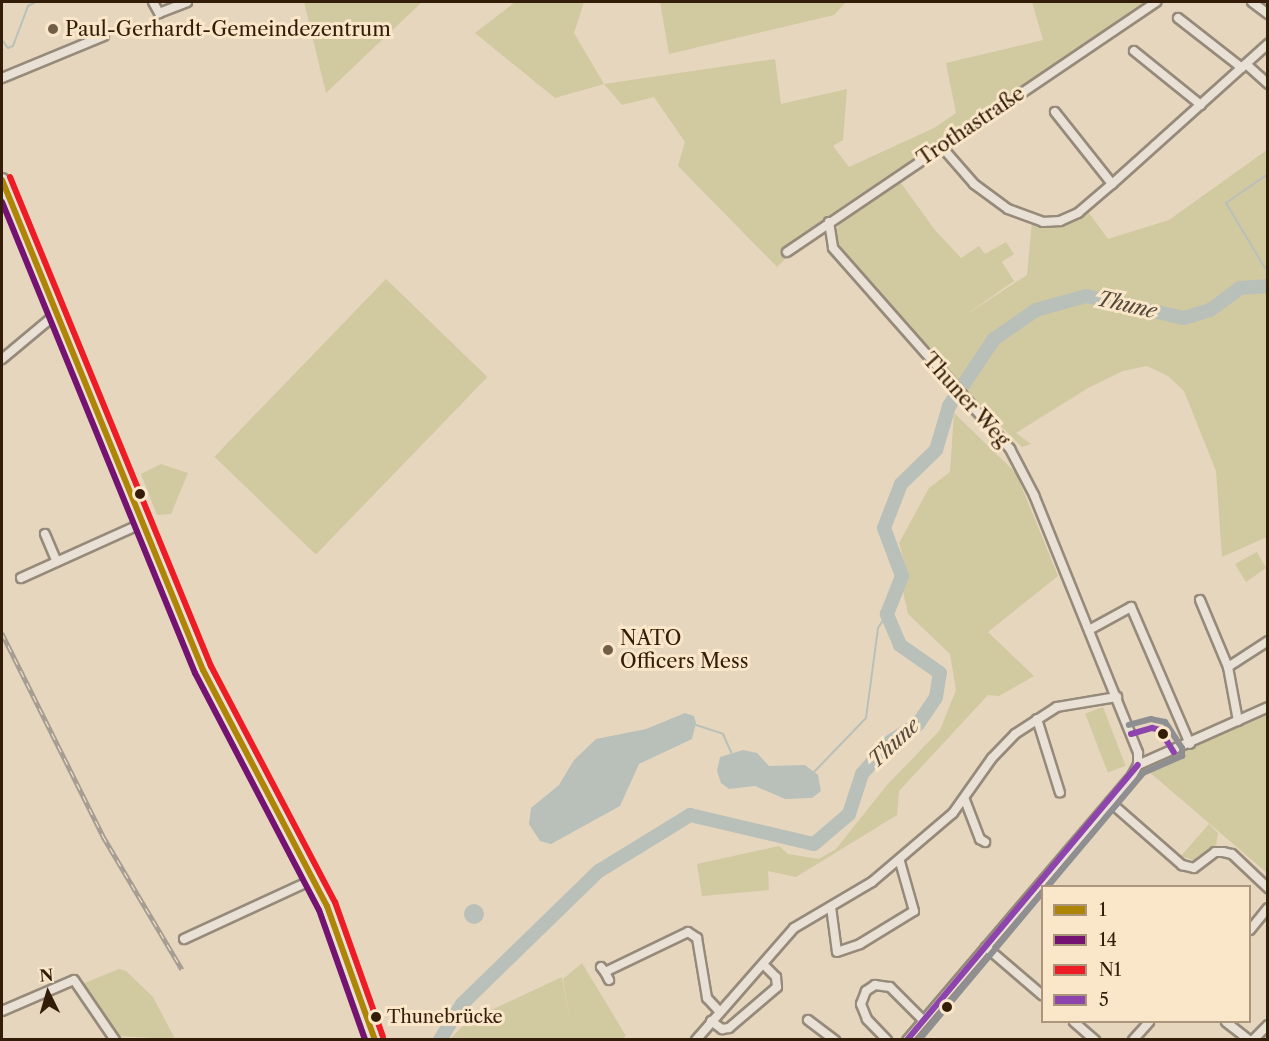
<!DOCTYPE html>
<meta charset="utf-8">
<style>
body{margin:0}
#map{position:relative;width:1269px;height:1041px;overflow:hidden;background:#e6d6be;font-family:"Libre Caslon Text",serif}
div>[style]{position:absolute}
.green>*{inset:0;background:#d1c9a0;transform-origin:0 0}
.water>*{inset:0;background:#b8c0b9}
.round{border-radius:50%}
.stream>*{height:2px;margin:-1px;padding:0 1px;transform-origin:1px;border-radius:1px;background:#b8c0b9}
.river>*{height:14px;margin:-7px;padding:0 7px;transform-origin:7px;border-radius:7px;background:#b8c0b9}
.roads{filter:drop-shadow(2px 0 #968a7a) drop-shadow(-2px 0 #968a7a) drop-shadow(0 2px #968a7a) drop-shadow(0 -2px #968a7a)}
.minor>*{height:8px;margin:-4px;padding:0 4px;transform-origin:4px;border-radius:4px;background:#e9e1d5}
.secondary>*{height:12px;margin:-6px;padding:0 6px;transform-origin:6px;border-radius:6px;background:#e9e1d5}
.rail>*{height:4.5px;margin-top:-2.25px;transform-origin:0;background:repeating-linear-gradient(90deg,#fae7c9 0 7px,#a79e93 0 14px);box-sizing:border-box;border-block:2px solid #a79e93}
.bus-1>*{height:6px;margin:-3px;padding:0 3px;transform-origin:3px;border-radius:3px;background:#ae8507}
.bus-2>*{height:6px;margin:-3px;padding:0 3px;transform-origin:3px;border-radius:3px;background:#751372}
.bus-3>*{height:6px;margin:-3px;padding:0 3px;transform-origin:3px;border-radius:3px;background:#ee1c25}
.bus-4>*{height:6px;margin:-3px;padding:0 3px;transform-origin:3px;border-radius:3px;background:#8e44ad}
.bus-5>*{height:6px;margin:-3px;padding:0 3px;transform-origin:3px;border-radius:3px;background:#8f8f92}
.dots>*{width:16px;height:16px;translate:-50% -50%;box-sizing:border-box;border:3px solid #fae7c9;border-radius:50%}
span{translate:-50% -50%;white-space:nowrap;text-align:center;line-height:1.15;-webkit-text-stroke:6px #fae7c9;paint-order:stroke}
.bus-label{font-size:18px;color:#341d08}
.left{translate:0 -50%;text-align:left}
.poi-label{font-size:20px;color:#341d08}
.street-label{font-size:20px;color:#341d08}
.water-label{font-size:21px;color:#564b3d;font-style:italic}
.frame{position:absolute;inset:0;border:3px solid #341d08;pointer-events:none}
.legend{position:absolute;left:1041px;top:885px;width:210px;height:138px;box-sizing:border-box;background:#fae7c9;border:2px solid #ab967c;margin:0;padding:8px 10px;list-style:none;font-size:18px;color:#341d08}
.legend li{display:flex;align-items:center;gap:12px;height:30px}
.legend b{width:30px;border:2px solid #ab967c}
.north{position:absolute;left:18px;top:963px;width:60px;height:60px;-webkit-text-stroke:4px #fae7c9;paint-order:stroke;rotate:355deg;font-size:16px;font-weight:700;line-height:24px;text-align:center;color:#341d08}
.north::after{content:'';display:block;margin:auto;width:21px;height:27px;background:#341d08;clip-path:polygon(50% 0,100% 100%,50% 72%,0 100%)}
</style>
<div id="map">
<div class="green">
<i style="clip-path:polygon(304px 2px,422px 2px,326px 93px)"></i>
<i style="clip-path:polygon(515px 2px,584px 2px,574px 33px,604px 84px,775px 59px,781px 104px,847px 89px,843px 140px,833px 146px,849px 167px,934px 128px,956px 113px,946px 63px,1043px 40px,1032px 2px,1149px 2px,832px 213px,777px 267px,678px 166px,685px 142px,654px 97px,622px 105px,604px 84px,555px 98px,475px 33px)"></i>
<i style="clip-path:polygon(660px 2px,846px 2px,834px 15px,669px 54px)"></i>
<i style="clip-path:polygon(1267px 150px,1267px 537px,1222px 557px,1216px 471px,1184px 391px,1168px 376px,1147px 366px,1123px 371px,1088px 388px,1016px 433px,1031px 444px,1022px 447px,948px 374px,839px 244px,835px 231px,848px 214px,898px 179px,935px 230px,961px 258px,979px 246px,985px 254px,1006px 242px,1014px 254px,1002px 262px,1014px 281px,964px 316px,1027px 275px,1032px 222px,1061px 225px,1089px 213px,1108px 239px,1169px 220px)"></i>
<i style="left:386px;top:279px;width:141px;height:247px;rotate:44deg"></i>
<i style="clip-path:polygon(954px 413px,1016px 473px,1058px 576px,988px 632px,1034px 676px,999px 696px,988px 695px,899px 791px,897px 815px,796px 877px,768px 871px,769px 890px,702px 896px,697px 864px,779px 846px,788px 854px,819px 859px,836px 849px,887px 785px,940px 730px,956px 690px,950px 654px,908px 614px,903px 591px,907px 572px,899px 543px,929px 488px,950px 472px)"></i>
<i style="clip-path:polygon(161px 464px,188px 473px,171px 514px,157px 515px,141px 474px)"></i>
<i style="clip-path:polygon(1257px 552px,1266px 568px,1246px 582px,1235px 564px)"></i>
<i style="left:1103px;top:707px;width:63px;height:19px;rotate:69deg"></i>
<i style="clip-path:polygon(1267px 708px,1267px 873px,1147px 770px,1177px 750px)"></i>
<i style="clip-path:polygon(1209px 824px,1218px 833px,1216px 845px,1193px 860px,1181px 856px)"></i>
<i style="clip-path:polygon(582px 963px,626px 1036px,622px 1039px,450px 1039px,468px 1021px,562px 977px,571px 1029px,563px 979px)"></i>
<i style="clip-path:polygon(119px 969px,126px 971px,153px 997px,175px 1039px,116px 1036px,82px 984px)"></i>
</div>
<div class="water">
<i style="clip-path:polygon(685px 713px,694px 716px,696px 723px,692px 739px,639px 764px,620px 806px,551px 844px,540px 841px,529px 824px,531px 808px,559px 785px,574px 760px,596px 739px,646px 729px)"></i>
<i style="clip-path:polygon(743px 750px,757px 753px,769px 766px,805px 765px,818px 775px,821px 791px,812px 798px,785px 799px,755px 786px,729px 789px,721px 783px,717px 771px,720px 757px)"></i>
<i class="round" style="left:464px;top:904px;width:20px;height:20px"></i>
</div>
<div class="stream">
<i style="left:2px;top:40px;width:10px;rotate:53deg"></i>
<i style="left:8px;top:48px;width:5px;rotate:-22deg"></i>
<i style="left:13px;top:46px;width:43px;rotate:-69.4deg"></i>
<i style="left:28px;top:6px;width:9px;rotate:-27deg"></i>
<i style="left:1265px;top:268px;width:76px;rotate:-121deg"></i>
<i style="left:1226px;top:203px;width:51px;rotate:-34.6deg"></i>
<i style="left:696px;top:725px;width:28px;rotate:18deg"></i>
<i style="left:723px;top:734px;width:20px;rotate:66deg"></i>
<i style="left:814px;top:772px;width:75px;rotate:-46.1deg"></i>
<i style="left:866px;top:718px;width:91px;rotate:-82.4deg"></i>
<i style="left:878px;top:628px;width:17px;rotate:-57deg"></i>
</div>
<div class="river">
<i style="left:440px;top:1040px;width:42px;rotate:-58.6deg"></i>
<i style="left:462px;top:1004px;width:191px;rotate:-44.2deg"></i>
<i style="left:599px;top:871px;width:107px;rotate:-31.6deg"></i>
<i style="left:690px;top:815px;width:127px;rotate:13.2deg"></i>
<i style="left:814px;top:844px;width:46px;rotate:-40.6deg"></i>
<i style="left:849px;top:814px;width:42px;rotate:-72deg"></i>
<i style="left:862px;top:774px;width:44px;rotate:-48.7deg"></i>
<i style="left:891px;top:741px;width:32px;rotate:-32deg"></i>
<i style="left:918px;top:724px;width:32px;rotate:-56deg"></i>
<i style="left:936px;top:697px;width:24px;rotate:-81deg"></i>
<i style="left:940px;top:673px;width:49px;rotate:-145deg"></i>
<i style="left:900px;top:645px;width:34px;rotate:-113deg"></i>
<i style="left:887px;top:614px;width:41px;rotate:-68.5deg"></i>
<i style="left:902px;top:576px;width:51px;rotate:-110.6deg"></i>
<i style="left:884px;top:528px;width:47px;rotate:-68.9deg"></i>
<i style="left:901px;top:484px;width:49px;rotate:-44.2deg"></i>
<i style="left:936px;top:450px;width:46px;rotate:-73.5deg"></i>
<i style="left:949px;top:406px;width:81px;rotate:-56.1deg"></i>
<i style="left:994px;top:339px;width:51px;rotate:-34.6deg"></i>
<i style="left:1036px;top:310px;width:52px;rotate:-15.6deg"></i>
<i style="left:1086px;top:296px;width:100px;rotate:12.7deg"></i>
<i style="left:1184px;top:318px;width:27px;rotate:-17deg"></i>
<i style="left:1210px;top:310px;width:37px;rotate:-36deg"></i>
<i style="left:1240px;top:288px;width:28px;rotate:-4deg"></i>
</div>
<div class="roads">
<div class="minor">
<i style="left:153px;top:2px;width:13px;rotate:61deg"></i>
<i style="left:159px;top:13px;width:30px;rotate:-21deg"></i>
<i style="left:1252px;top:2px;width:20px;rotate:37deg"></i>
<i style="left:1178px;top:18px;width:81px;rotate:38deg"></i>
<i style="left:1134px;top:51px;width:86px;rotate:38.9deg"></i>
<i style="left:1246px;top:64px;width:30px;rotate:42deg"></i>
<i style="left:2px;top:78px;width:110px;rotate:-22.4deg"></i>
<i style="left:1055px;top:112px;width:92px;rotate:51.6deg"></i>
<i style="left:941px;top:146px;width:50px;rotate:49deg"></i>
<i style="left:974px;top:184px;width:42px;rotate:36.3deg"></i>
<i style="left:1008px;top:209px;width:37px;rotate:20deg"></i>
<i style="left:1043px;top:222px;width:17px;rotate:-3deg"></i>
<i style="left:1060px;top:221px;width:20px;rotate:-24deg"></i>
<i style="left:1078px;top:213px;width:45px;rotate:-40.5deg"></i>
<i style="left:1112px;top:184px;width:210px;rotate:-41.9deg"></i>
<i style="left:829px;top:222px;width:26px;rotate:81deg"></i>
<i style="left:833px;top:248px;width:268px;rotate:48.6deg"></i>
<i style="left:1010px;top:449px;width:52px;rotate:62.4deg"></i>
<i style="left:1034px;top:495px;width:278px;rotate:68deg"></i>
<i style="left:1138px;top:753px;width:12px;rotate:90deg"></i>
<i style="left:1138px;top:765px;width:13px;rotate:119deg"></i>
<i style="left:1132px;top:776px;width:347px;rotate:130.4deg"></i>
<i style="left:787px;top:252px;width:446px;rotate:-34.1deg"></i>
<i style="left:2px;top:359px;width:70px;rotate:-39.8deg"></i>
<i style="left:45px;top:534px;width:30px;rotate:67deg"></i>
<i style="left:21px;top:578px;width:134px;rotate:-24.3deg"></i>
<i style="left:1200px;top:600px;width:73px;rotate:67.3deg"></i>
<i style="left:1228px;top:667px;width:55px;rotate:79.5deg"></i>
<i style="left:1089px;top:630px;width:48px;rotate:-28.7deg"></i>
<i style="left:1131px;top:607px;width:149px;rotate:66.7deg"></i>
<i style="left:1228px;top:667px;width:48px;rotate:-33deg"></i>
<i style="left:1037px;top:719px;width:77px;rotate:72.7deg"></i>
<i style="left:1138px;top:765px;width:142px;rotate:-24deg"></i>
<i style="left:965px;top:800px;width:42px;rotate:69deg"></i>
<i style="left:980px;top:839px;width:6px;rotate:31deg"></i>
<i style="left:1110px;top:802px;width:96px;rotate:41.2deg"></i>
<i style="left:1182px;top:865px;width:12px;rotate:14deg"></i>
<i style="left:1194px;top:868px;width:26px;rotate:-37deg"></i>
<i style="left:1215px;top:852px;width:8px"></i>
<i style="left:1223px;top:852px;width:9px;rotate:13deg"></i>
<i style="left:1232px;top:854px;width:50px;rotate:43.4deg"></i>
<i style="left:831px;top:907px;width:45px;rotate:82.4deg"></i>
<i style="left:837px;top:952px;width:24px;rotate:-19deg"></i>
<i style="left:860px;top:944px;width:63px;rotate:-31.4deg"></i>
<i style="left:914px;top:911px;width:51px;rotate:-105.9deg"></i>
<i style="left:1250px;top:930px;width:28px;rotate:-51deg"></i>
<i style="left:184px;top:939px;width:143px;rotate:-24.8deg"></i>
<i style="left:986px;top:947px;width:74px;rotate:40.6deg"></i>
<i style="left:601px;top:967px;width:6px;rotate:51deg"></i>
<i style="left:605px;top:972px;width:92px;rotate:-25.7deg"></i>
<i style="left:688px;top:932px;width:11px;rotate:34deg"></i>
<i style="left:697px;top:938px;width:61px;rotate:80.5deg"></i>
<i style="left:707px;top:998px;width:18px;rotate:47deg"></i>
<i style="left:605px;top:972px;width:9px;rotate:63deg"></i>
<i style="left:2px;top:1011px;width:78px;rotate:-23.3deg"></i>
<i style="left:74px;top:980px;width:73px;rotate:55.7deg"></i>
<i style="left:808px;top:1020px;width:34px;rotate:37deg"></i>
<i style="left:711px;top:1021px;width:14px;rotate:36deg"></i>
<i style="left:722px;top:1029px;width:7px;rotate:-8deg"></i>
<i style="left:729px;top:1028px;width:63px;rotate:-40.5deg"></i>
<i style="left:777px;top:987px;width:10px;rotate:-96deg"></i>
<i style="left:776px;top:977px;width:18px;rotate:-135deg"></i>
<i style="left:1074px;top:1022px;width:28px;rotate:41deg"></i>
<i style="left:1226px;top:1022px;width:29px;rotate:38deg"></i>
<i style="left:696px;top:1040px;width:149px;rotate:-48.8deg"></i>
<i style="left:794px;top:928px;width:91px;rotate:-30.5deg"></i>
<i style="left:872px;top:882px;width:106px;rotate:-40.4deg"></i>
<i style="left:953px;top:813px;width:67px;rotate:-54.7deg"></i>
<i style="left:992px;top:758px;width:33px;rotate:-46deg"></i>
<i style="left:1015px;top:734px;width:50px;rotate:-32.7deg"></i>
<i style="left:1057px;top:707px;width:61px;rotate:-9.5deg"></i>
<i style="left:887px;top:1040px;width:29px;rotate:-134deg"></i>
<i style="left:867px;top:1019px;width:16px;rotate:-112deg"></i>
<i style="left:861px;top:1004px;width:14px;rotate:-69deg"></i>
<i style="left:866px;top:991px;width:11px;rotate:-34deg"></i>
<i style="left:875px;top:985px;width:15px;rotate:8deg"></i>
<i style="left:890px;top:987px;width:47px;rotate:45deg"></i>
<i style="left:1133px;top:1040px;width:24px;rotate:-48deg"></i>
<i style="left:1253px;top:1040px;width:21px;rotate:-45deg"></i>
</div>
<div class="secondary">
<i style="left:2px;top:180px;width:530px;rotate:67.7deg"></i>
<i style="left:203px;top:670px;width:267px;rotate:62.3deg"></i>
<i style="left:327px;top:906px;width:142px;rotate:70.3deg"></i>
</div>
</div>
<div class="rail">
<i style="left:2px;top:633px;width:227px;rotate:63.5deg"></i>
<i style="left:103px;top:836px;width:155px;rotate:59.3deg"></i>
</div>
<div class="bus-1">
<i style="left:2px;top:180px;width:530px;rotate:67.7deg"></i>
<i style="left:203px;top:670px;width:267px;rotate:62.3deg"></i>
<i style="left:327px;top:906px;width:142px;rotate:70.3deg"></i>
</div>
<div class="bus-2">
<i style="left:2px;top:202px;width:509px;rotate:67.72deg"></i>
<i style="left:195px;top:673px;width:267px;rotate:62.4deg"></i>
<i style="left:319px;top:910px;width:138px;rotate:70.5deg"></i>
</div>
<div class="bus-3">
<i style="left:10px;top:177px;width:529px;rotate:67.66deg"></i>
<i style="left:211px;top:666px;width:267px;rotate:62.3deg"></i>
<i style="left:335px;top:902px;width:143px;rotate:70.4deg"></i>
</div>
<div class="bus-4">
<i style="left:1131px;top:734px;width:22px;rotate:-16deg"></i>
<i style="left:1152px;top:728px;width:8px;rotate:14deg"></i>
<i style="left:1160px;top:730px;width:26px;rotate:58deg"></i>
<i style="left:907px;top:1040px;width:359px;rotate:-50deg"></i>
</div>
<div class="bus-5">
<i style="left:1048px;top:886px;width:148px;rotate:-49.9deg"></i>
<i style="left:1143px;top:773px;width:43px;rotate:-23.6deg"></i>
<i style="left:1182px;top:756px;width:8px;rotate:-90deg"></i>
<i style="left:1182px;top:748px;width:31px;rotate:-123deg"></i>
<i style="left:1165px;top:722px;width:14px;rotate:-168deg"></i>
<i style="left:1151px;top:719px;width:23px;rotate:165deg"></i>
<i style="left:919px;top:1040px;width:192px;rotate:-50.1deg"></i>
</div>
<div class="dots">
<i style="left:53px;top:29px;background:#725e48"></i>
<i style="left:140px;top:494px;background:#341d08"></i>
<i style="left:608px;top:650px;background:#725e48"></i>
<i style="left:1163px;top:734px;background:#341d08"></i>
<i style="left:947px;top:1007px;background:#341d08"></i>
<i style="left:376px;top:1017px;background:#341d08"></i>
</div>
<div class="bus-label">
<span class="left" style="left:387px;top:1017px">Thunebrücke</span>
</div>
<div class="poi-label">
<span class="left" style="left:65px;top:29px">Paul-Gerhardt-Gemeindezentrum</span>
<span class="left" style="left:620px;top:650px">NATO<br>Officers Mess</span>
</div>
<div class="street-label">
<span style="left:971px;top:126px;rotate:-34deg">Trothastraße</span>
<span style="left:966px;top:400px;rotate:48deg">Thuner Weg</span>
</div>
<div class="water-label">
<span style="left:1127px;top:305px;rotate:13deg">Thune</span>
<span style="left:894px;top:743px;rotate:-43deg">Thune</span>
</div>
<div class="frame"></div>
<ul class="legend">
<li><b style="height:8px;background:#ae8507"></b>1</li>
<li><b style="height:8px;background:#751372"></b>14</li>
<li><b style="height:8px;background:#ee1c25"></b>N1</li>
<li><b style="height:8px;background:#8e44ad"></b>5</li>
</ul>
<div class="north">N</div>
</div>
